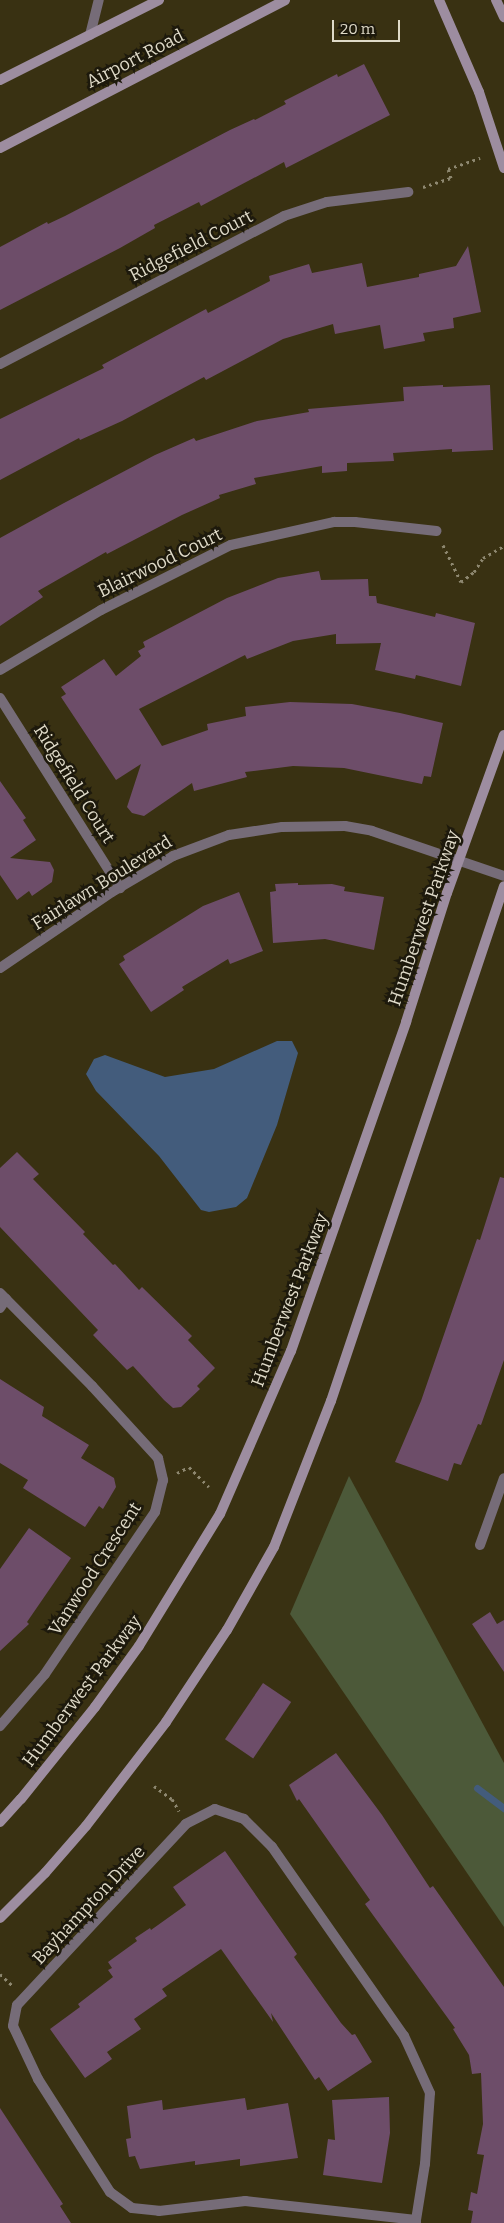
<!DOCTYPE html>
<style>
body{margin:0}
#map{position:relative;width:504px;height:2223px;overflow:hidden;background:#393112;font-family:Bitter,serif}
div>[style]{position:absolute}
.green>*{inset:0;background:#4c5939}
.water>*{inset:0;background:#435c7c}
.stream>*{height:7px;margin:-3.5px;padding:0 3.5px;transform-origin:3.5px;border-radius:3.5px;background:#435c7c}
.building>*{inset:0;background:#6d4d69;transform-origin:0 0}
.path>*{height:3px;margin-top:-1.5px;transform-origin:0;background:repeating-linear-gradient(90deg,#8e8870 0 2.5px,transparent 0 6.5px)}
.service>*{height:10px;margin:-5px;padding:0 5px;transform-origin:5px;border-radius:5px;background:#766c78}
.minor>*{height:10px;margin:-5px;padding:0 5px;transform-origin:5px;border-radius:5px;background:#766c78}
.secondary>*{height:10px;margin:-5px;padding:0 5px;transform-origin:5px;border-radius:5px;background:#9d8da0}
span{translate:-50% -50%;white-space:nowrap;text-align:center;line-height:1.15;-webkit-text-stroke:5px #1d190c;paint-order:stroke}
.street-label{font-size:18px;color:#dfdac8}
.scale{position:absolute;left:332px;top:20px;width:68px;height:22px;box-sizing:border-box;border:2px solid #dfdac8;border-top:0;padding-left:6px;font-size:15px;line-height:18px;white-space:nowrap;color:#dfdac8;-webkit-text-stroke:4px #1d190c;paint-order:stroke}
</style>
<div id="map">
<div class="green">
<i style="clip-path:polygon(349px 1476px,504px 1763px,504px 1927px,290px 1614px)"></i>
</div>
<div class="water">
<i style="clip-path:polygon(277px 1041px,292px 1041px,298px 1053px,277px 1125px,247px 1198px,236px 1207px,209px 1212px,201px 1210px,159px 1156px,96px 1091px,86px 1074px,94px 1059px,105px 1055px,165px 1077px,214px 1069px)"></i>
</div>
<div class="stream">
<i style="left:477px;top:1788px;width:34px;rotate:37deg"></i>
</div>
<div class="building">
<i style="clip-path:polygon(364px 64px,390px 115px,286px 168px,284px 162px,201px 206px,199px 202px,154px 225px,155px 228px,120px 248px,0 310px,0 247px,47px 222px,48px 224px,65px 216px,230px 130px,254px 119px,255px 120px,286px 104px,284px 101px,337px 74px,338px 77px)"></i>
<i style="clip-path:polygon(468px 246px,481px 312px,453px 318px,454px 328px,423px 333px,425px 341px,384px 349px,380px 325px,335px 334px,333px 324px,283px 339px,206px 380px,204px 377px,122px 421px,80px 440px,79px 438px,0 480px,0 419px,104px 368px,102px 365px,206px 309px,208px 313px,270px 281px,269px 276px,309px 264px,312px 273px,362px 263px,367px 287px,419px 277px,419px 274px,456px 266px)"></i>
<i style="clip-path:polygon(443px 385px,443px 387px,490px 385px,493px 450px,452px 452px,452px 449px,393px 453px,394px 461px,347px 463px,347px 471px,322px 473px,322px 466px,254px 478px,256px 484px,219px 495px,220px 498px,182px 515px,107px 554px,106px 552px,38px 591px,43px 597px,0 626px,0 538px,64px 503px,155px 455px,194px 438px,196px 441px,257px 421px,309px 412px,308px 409px,404px 401px,403px 387px)"></i>
<i style="clip-path:polygon(319px 571px,321px 580px,368px 579px,369px 596px,376px 596px,377px 603px,435px 617px,436px 613px,475px 623px,461px 686px,416px 675px,415px 679px,375px 670px,381px 643px,336px 644px,336px 634px,293px 641px,247px 659px,245px 655px,139px 709px,162px 746px,208px 730px,207px 724px,246px 716px,245px 707px,290px 702px,352px 704px,400px 713px,443px 723px,431px 777px,424px 776px,422px 784px,344px 768px,293px 766px,245px 772px,247px 777px,194px 791px,192px 783px,144px 816px,132px 813px,127px 807px,141px 764px,116px 780px,61px 697px,66px 694px,61px 687px,104px 659px,116px 676px,141px 656px,138px 651px,145px 647px,143px 642px,227px 598px,278px 578px)"></i>
<i style="clip-path:polygon(0 781px,26px 818px,23px 820px,36px 840px,10px 858px,50px 862px,54px 870px,52px 882px,32px 896px,29px 891px,17px 900px,0 875px)"></i>
<i style="clip-path:polygon(298px 883px,298px 885px,332px 884px,345px 887px,344px 891px,384px 897px,374px 950px,325px 939px,273px 943px,270px 892px,276px 891px,275px 884px)"></i>
<i style="clip-path:polygon(239px 892px,263px 951px,230px 964px,228px 959px,182px 987px,184px 990px,151px 1012px,119px 964px,125px 960px,123px 956px,203px 906px)"></i>
<i style="clip-path:polygon(17px 1152px,39px 1174px,33px 1179px,85px 1232px,83px 1234px,113px 1265px,115px 1264px,139px 1290px,142px 1287px,192px 1336px,188px 1340px,215px 1368px,197px 1386px,200px 1389px,181px 1407px,173px 1408px,164px 1400px,133px 1366px,127px 1370px,93px 1335px,98px 1330px,0 1227px,0 1168px)"></i>
<i style="clip-path:polygon(500px 1177px,504px 1178px,504px 1360px,481px 1425px,478px 1424px,461px 1465px,454px 1463px,448px 1481px,395px 1462px,421px 1401px,477px 1239px,480px 1240px)"></i>
<i style="clip-path:polygon(0 1379px,44px 1407px,42px 1416px,89px 1445px,81px 1458px,114px 1478px,116px 1487px,103px 1509px,99px 1506px,85px 1527px,23px 1488px,28px 1480px,0 1463px)"></i>
<i style="clip-path:polygon(29px 1528px,71px 1558px,27px 1622px,29px 1624px,0 1651px,0 1569px)"></i>
<i style="clip-path:polygon(490px 1612px,497px 1624px,504px 1620px,504px 1672px,472px 1624px)"></i>
<i style="left:263px;top:1683px;width:34px;height:68px;rotate:34deg"></i>
<i style="clip-path:polygon(336px 1753px,382px 1815px,430px 1888px,433px 1886px,504px 1987px,504px 2223px,471px 2223px,473px 2211px,468px 2210px,471px 2192px,477px 2194px,484px 2155px,477px 2154px,483px 2124px,481px 2073px,472px 2074px,469px 2055px,453px 2029px,455px 2028px,365px 1904px,370px 1900px,299px 1799px,297px 1801px,289px 1785px)"></i>
<i style="clip-path:polygon(225px 1851px,297px 1954px,294px 1957px,341px 2023px,352px 2035px,355px 2034px,372px 2062px,328px 2091px,319px 2077px,315px 2080px,271px 2013px,273px 2022px,221px 1949px,162px 1989px,167px 1996px,134px 2019px,141px 2029px,107px 2052px,112px 2059px,85px 2078px,50px 2029px,80px 2007px,78px 2004px,113px 1977px,108px 1970px,112px 1968px,108px 1962px,137px 1941px,135px 1938px,150px 1928px,151px 1930px,186px 1905px,173px 1887px)"></i>
<i style="clip-path:polygon(389px 2097px,390px 2133px,382px 2183px,323px 2175px,328px 2139px,335px 2140px,332px 2100px)"></i>
<i style="clip-path:polygon(245px 2098px,247px 2110px,288px 2103px,298px 2158px,240px 2166px,240px 2159px,195px 2165px,195px 2161px,140px 2169px,135px 2156px,129px 2157px,126px 2139px,131px 2138px,127px 2106px,162px 2100px,163px 2110px)"></i>
<i style="clip-path:polygon(0 2108px,63px 2204px,60px 2206px,71px 2223px,0 2223px)"></i>
</div>
<div class="path">
<i style="left:423px;top:187px;width:29px;rotate:-18deg"></i>
<i style="left:451px;top:178px;width:9px;rotate:-108deg"></i>
<i style="left:448px;top:169px;width:34px;rotate:-19deg"></i>
<i style="left:443px;top:545px;width:41px;rotate:64.1deg"></i>
<i style="left:461px;top:582px;width:16px;rotate:-38deg"></i>
<i style="left:474px;top:572px;width:17px;rotate:-57deg"></i>
<i style="left:483px;top:558px;width:24px;rotate:-30deg"></i>
<i style="left:177px;top:1473px;width:13px;rotate:-27deg"></i>
<i style="left:189px;top:1467px;width:28px;rotate:45deg"></i>
<i style="left:154px;top:1786px;width:22px;rotate:36deg"></i>
<i style="left:172px;top:1799px;width:14px;rotate:60deg"></i>
<i style="left:0;top:1974px;width:19px;rotate:43deg"></i>
</div>
<div class="service">
<i style="left:90px;top:35px;width:36px;rotate:-76deg"></i>
</div>
<div class="minor">
<i style="left:0;top:364px;width:320px;rotate:-27.5deg"></i>
<i style="left:284px;top:216px;width:45px;rotate:-18deg"></i>
<i style="left:327px;top:202px;width:82px;rotate:-7deg"></i>
<i style="left:0;top:670px;width:117px;rotate:-30.7deg"></i>
<i style="left:101px;top:610px;width:145px;rotate:-26.6deg"></i>
<i style="left:231px;top:545px;width:106px;rotate:-12.6deg"></i>
<i style="left:334px;top:522px;width:21px"></i>
<i style="left:355px;top:522px;width:82px;rotate:6.3deg"></i>
<i style="left:0;top:698px;width:225px;rotate:57.7deg"></i>
<i style="left:0;top:968px;width:135px;rotate:-34.2deg"></i>
<i style="left:112px;top:892px;width:71px;rotate:-30.5deg"></i>
<i style="left:173px;top:856px;width:60px;rotate:-20.6deg"></i>
<i style="left:229px;top:835px;width:54px;rotate:-8.6deg"></i>
<i style="left:282px;top:827px;width:63px;rotate:-0.9deg"></i>
<i style="left:345px;top:826px;width:27px;rotate:10deg"></i>
<i style="left:372px;top:831px;width:139px;rotate:18.8deg"></i>
<i style="left:0;top:1293px;width:131px;rotate:45.3deg"></i>
<i style="left:92px;top:1386px;width:98px;rotate:47.5deg"></i>
<i style="left:158px;top:1458px;width:23px;rotate:77deg"></i>
<i style="left:163px;top:1480px;width:33px;rotate:104deg"></i>
<i style="left:155px;top:1512px;width:196px;rotate:124.2deg"></i>
<i style="left:45px;top:1674px;width:69px;rotate:130.9deg"></i>
<i style="left:0;top:1308px;width:11px;rotate:-56deg"></i>
<i style="left:480px;top:1545px;width:71px;rotate:-70.3deg"></i>
<i style="left:416px;top:2223px;width:3px;rotate:-90deg"></i>
<i style="left:416px;top:2220px;width:57px;rotate:-80.9deg"></i>
<i style="left:425px;top:2164px;width:71px;rotate:-86deg"></i>
<i style="left:430px;top:2093px;width:63px;rotate:-114.5deg"></i>
<i style="left:404px;top:2036px;width:231px;rotate:-124.9deg"></i>
<i style="left:272px;top:1847px;width:40px;rotate:-135deg"></i>
<i style="left:244px;top:1819px;width:31px;rotate:-161deg"></i>
<i style="left:215px;top:1809px;width:33px;rotate:153deg"></i>
<i style="left:186px;top:1824px;width:248px;rotate:133deg"></i>
<i style="left:17px;top:2005px;width:21px;rotate:101deg"></i>
<i style="left:13px;top:2026px;width:59px;rotate:64.7deg"></i>
<i style="left:38px;top:2079px;width:134px;rotate:57.5deg"></i>
<i style="left:110px;top:2192px;width:27px;rotate:36deg"></i>
<i style="left:132px;top:2208px;width:27px;rotate:6deg"></i>
<i style="left:159px;top:2211px;width:87px;rotate:-6.6deg"></i>
<i style="left:245px;top:2201px;width:172px;rotate:6.3deg"></i>
</div>
<div class="secondary">
<i style="left:439px;top:0;width:100px;rotate:66.5deg"></i>
<i style="left:479px;top:92px;width:80px;rotate:71.8deg"></i>
<i style="left:496px;top:0;width:19px;rotate:65deg"></i>
<i style="left:0;top:80px;width:178px;rotate:-26.7deg"></i>
<i style="left:0;top:148px;width:321px;rotate:-27.4deg"></i>
<i style="left:0;top:1822px;width:31px;rotate:-48deg"></i>
<i style="left:21px;top:1799px;width:118px;rotate:-51.2deg"></i>
<i style="left:95px;top:1707px;width:75px;rotate:-54.2deg"></i>
<i style="left:139px;top:1646px;width:155px;rotate:-58.5deg"></i>
<i style="left:220px;top:1514px;width:178px;rotate:-66.5deg"></i>
<i style="left:291px;top:1351px;width:349px;rotate:-70.7deg"></i>
<i style="left:406px;top:1022px;width:135px;rotate:-72.4deg"></i>
<i style="left:447px;top:893px;width:168px;rotate:-70.2deg"></i>
<i style="left:0;top:1918px;width:64px;rotate:-45deg"></i>
<i style="left:45px;top:1873px;width:62px;rotate:-48.9deg"></i>
<i style="left:86px;top:1826px;width:131px;rotate:-52.4deg"></i>
<i style="left:166px;top:1722px;width:110px;rotate:-56.5deg"></i>
<i style="left:227px;top:1630px;width:95px;rotate:-60.5deg"></i>
<i style="left:274px;top:1547px;width:157px;rotate:-68.7deg"></i>
<i style="left:331px;top:1401px;width:543px;rotate:-71.43deg"></i>
</div>
<div class="street-label">
<span style="left:135px;top:59px;rotate:-27deg">Airport Road</span>
<span style="left:191px;top:246px;rotate:-27deg">Ridgefield Court</span>
<span style="left:160px;top:563px;rotate:-26deg">Blairwood Court</span>
<span style="left:74px;top:784px;rotate:58deg">Ridgefield Court</span>
<span style="left:102px;top:883px;rotate:-32deg">Fairlawn Boulevard</span>
<span style="left:424px;top:918px;rotate:-71deg">Humberwest Parkway</span>
<span style="left:290px;top:1300px;rotate:-69deg">Humberwest Parkway</span>
<span style="left:95px;top:1569px;rotate:-57deg">Vanwood Crescent</span>
<span style="left:82px;top:1691px;rotate:-53deg">Humberwest Parkway</span>
<span style="left:89px;top:1905px;rotate:-47deg">Bayhampton Drive</span>
</div>
<div class="scale">20 m</div>
</div>
